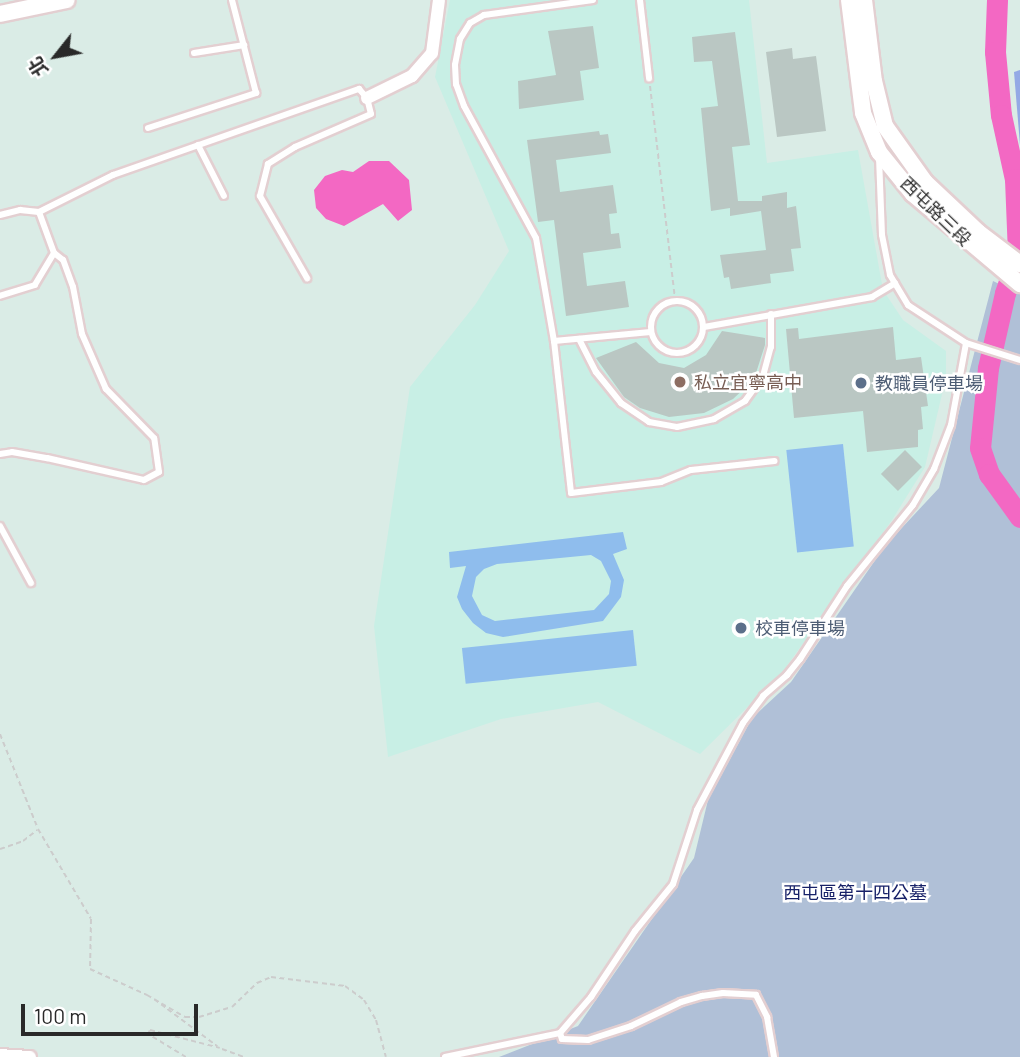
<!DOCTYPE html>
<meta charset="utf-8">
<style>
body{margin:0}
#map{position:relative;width:1020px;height:1057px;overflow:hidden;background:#daece6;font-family:Barlow,"Noto Sans TC",sans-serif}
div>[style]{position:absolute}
.education>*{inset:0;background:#c8efe5}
.green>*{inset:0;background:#94a9e5}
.cemetery>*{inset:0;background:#b0c0d7}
.pitch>*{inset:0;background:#8fbded;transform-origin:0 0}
.water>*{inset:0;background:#f368c3}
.river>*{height:21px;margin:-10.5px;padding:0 10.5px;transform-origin:10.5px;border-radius:10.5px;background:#f368c3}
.building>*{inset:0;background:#bac7c3;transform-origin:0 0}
.path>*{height:2px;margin-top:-1px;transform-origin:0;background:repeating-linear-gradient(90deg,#ccc 0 5px,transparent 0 8.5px)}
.roads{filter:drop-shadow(2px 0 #e3cfd1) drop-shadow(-2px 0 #e3cfd1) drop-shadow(0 2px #e3cfd1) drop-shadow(0 -2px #e3cfd1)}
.service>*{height:6px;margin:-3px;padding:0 3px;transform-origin:3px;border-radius:3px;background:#fff}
.service>.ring{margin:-3px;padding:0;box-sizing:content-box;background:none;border:6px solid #fff;border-radius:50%}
.minor>*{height:12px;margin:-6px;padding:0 6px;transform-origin:6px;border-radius:6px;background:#fff}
.tertiary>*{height:16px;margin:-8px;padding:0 8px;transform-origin:8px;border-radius:8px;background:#fff}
.dots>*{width:19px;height:19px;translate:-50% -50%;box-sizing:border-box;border:4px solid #fff;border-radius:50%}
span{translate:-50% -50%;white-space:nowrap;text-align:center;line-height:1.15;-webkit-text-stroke:5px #fff;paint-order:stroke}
.street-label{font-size:18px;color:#292929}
.education-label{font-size:18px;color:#785e54}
.left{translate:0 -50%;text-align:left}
.service-label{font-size:18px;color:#4e5e75}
.park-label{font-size:18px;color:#172168}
.north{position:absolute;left:21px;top:21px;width:70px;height:70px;-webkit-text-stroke:5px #fff;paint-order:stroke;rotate:239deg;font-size:19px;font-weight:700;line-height:28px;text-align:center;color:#292929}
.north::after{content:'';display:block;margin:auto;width:24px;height:32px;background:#292929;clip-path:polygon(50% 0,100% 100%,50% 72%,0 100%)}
.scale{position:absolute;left:21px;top:1004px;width:177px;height:32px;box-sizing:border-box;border:4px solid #292929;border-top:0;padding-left:9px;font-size:21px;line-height:24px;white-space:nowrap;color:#292929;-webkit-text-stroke:5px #fff;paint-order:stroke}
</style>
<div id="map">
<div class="education">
<i style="clip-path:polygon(450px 0,749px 0,767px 163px,858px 150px,883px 290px,903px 320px,946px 351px,946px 377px,925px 467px,892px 520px,781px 674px,700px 754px,598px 702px,501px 719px,388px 757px,374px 626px,410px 387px,475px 305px,509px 251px,435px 77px)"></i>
</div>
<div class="green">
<i style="clip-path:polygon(1020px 70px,1020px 145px,1014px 72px)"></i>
</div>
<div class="cemetery">
<i style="clip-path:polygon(993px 281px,1020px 294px,1020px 1057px,499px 1057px,578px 1026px,694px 858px,708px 800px,752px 718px,791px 682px,885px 546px,939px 488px)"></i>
</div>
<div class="pitch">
<i style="left:843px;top:444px;width:103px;height:57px;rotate:84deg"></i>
<i style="clip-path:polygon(evenodd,623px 532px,627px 549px,613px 554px,624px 580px,621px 597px,603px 621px,503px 637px,486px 633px,473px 623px,462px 609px,457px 597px,466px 566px,450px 568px,449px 552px,623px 532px,591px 555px,601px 561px,611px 581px,609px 594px,594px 610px,495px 621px,482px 615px,472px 596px,476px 577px,484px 569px,497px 564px,591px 555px)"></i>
<i style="left:633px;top:630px;width:36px;height:172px;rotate:84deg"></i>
</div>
<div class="water">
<i style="clip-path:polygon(369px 161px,389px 161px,409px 180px,412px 210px,398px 221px,383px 204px,344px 226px,326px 219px,316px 208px,314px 190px,325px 176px,342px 170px,353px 172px)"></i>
</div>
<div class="river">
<i style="left:997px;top:0;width:52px;rotate:92.2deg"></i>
<i style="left:995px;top:52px;width:63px;rotate:84.6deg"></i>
<i style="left:1001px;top:115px;width:66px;rotate:77.7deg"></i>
<i style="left:1015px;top:179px;width:76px;rotate:87.7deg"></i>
<i style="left:1018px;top:255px;width:40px;rotate:108.9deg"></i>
<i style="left:1005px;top:293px;width:77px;rotate:102.8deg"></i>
<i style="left:988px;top:368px;width:80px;rotate:95.7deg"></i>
<i style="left:980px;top:448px;width:28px;rotate:71deg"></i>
<i style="left:989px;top:474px;width:53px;rotate:54.2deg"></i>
</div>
<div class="building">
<i style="clip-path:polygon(593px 26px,599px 68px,580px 71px,584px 100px,519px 109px,518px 81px,556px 75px,548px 31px)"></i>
<i style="clip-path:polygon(735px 32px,750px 145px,732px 147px,738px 201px,762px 201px,762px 196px,787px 192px,787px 208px,796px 206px,801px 248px,791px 249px,794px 271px,770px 274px,771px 283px,731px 289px,729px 277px,724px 278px,720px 255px,766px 250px,761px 211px,730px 216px,730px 208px,711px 211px,701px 108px,718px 106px,712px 61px,694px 62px,692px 37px)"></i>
<i style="clip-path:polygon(792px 48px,793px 59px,816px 56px,826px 131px,777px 137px,766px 52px)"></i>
<i style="clip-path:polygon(599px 131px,600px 135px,608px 134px,611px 153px,556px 160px,560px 192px,613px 185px,617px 213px,609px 214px,611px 234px,619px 233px,621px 248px,583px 253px,587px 286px,625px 281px,629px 307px,566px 316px,554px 220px,538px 222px,527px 140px)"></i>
<i style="clip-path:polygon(893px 327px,896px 360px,921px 357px,928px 406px,921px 407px,923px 429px,918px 430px,918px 447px,867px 452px,863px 411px,794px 418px,786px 329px,798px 328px,799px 339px)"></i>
<i style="clip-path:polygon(722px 331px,765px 338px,765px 345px,756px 373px,747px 386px,733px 399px,704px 413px,669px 417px,640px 408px,624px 397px,596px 358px,636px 342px,659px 363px,684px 368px,706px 355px)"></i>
<i style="left:905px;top:450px;width:24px;height:34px;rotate:45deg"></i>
</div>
<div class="path">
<i style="left:650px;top:86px;width:215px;rotate:83.3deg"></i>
<i style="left:0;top:734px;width:102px;rotate:68.2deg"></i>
<i style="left:38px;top:829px;width:104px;rotate:59.5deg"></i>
<i style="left:91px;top:919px;width:50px;rotate:91.1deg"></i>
<i style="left:90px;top:969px;width:63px;rotate:24.5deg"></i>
<i style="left:147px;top:995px;width:44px;rotate:30.1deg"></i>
<i style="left:185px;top:1017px;width:14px"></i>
<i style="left:199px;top:1017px;width:34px;rotate:-17deg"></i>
<i style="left:232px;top:1007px;width:35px;rotate:-44deg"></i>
<i style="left:257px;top:983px;width:15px;rotate:-23deg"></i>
<i style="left:271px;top:977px;width:75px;rotate:6.9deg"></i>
<i style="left:345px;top:986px;width:24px;rotate:36deg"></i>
<i style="left:364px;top:1000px;width:23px;rotate:59deg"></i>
<i style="left:376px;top:1020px;width:38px;rotate:75deg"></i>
<i style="left:0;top:849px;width:24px;rotate:-19deg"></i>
<i style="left:23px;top:841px;width:18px;rotate:-38deg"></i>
<i style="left:154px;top:999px;width:79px;rotate:36.7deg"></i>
<i style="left:222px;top:1049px;width:23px;rotate:20deg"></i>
<i style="left:186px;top:1057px;width:44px;rotate:-148.8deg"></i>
<i style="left:148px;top:1034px;width:4px;rotate:-63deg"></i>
<i style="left:150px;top:1030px;width:72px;rotate:14.4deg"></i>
</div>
<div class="roads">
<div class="service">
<i style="left:593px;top:0;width:110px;rotate:172.2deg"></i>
<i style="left:484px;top:15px;width:16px;rotate:150deg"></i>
<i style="left:470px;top:23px;width:19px;rotate:122deg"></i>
<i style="left:460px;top:39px;width:26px;rotate:101deg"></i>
<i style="left:455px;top:65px;width:19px;rotate:87deg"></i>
<i style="left:456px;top:84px;width:23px;rotate:70deg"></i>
<i style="left:464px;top:106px;width:150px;rotate:61.4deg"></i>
<i style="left:536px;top:238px;width:105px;rotate:80.1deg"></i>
<i style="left:554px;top:341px;width:97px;rotate:-5.3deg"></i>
<i style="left:640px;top:0;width:79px;rotate:83.4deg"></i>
<i style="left:194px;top:53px;width:51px;rotate:-9.1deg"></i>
<i style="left:148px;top:128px;width:114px;rotate:-18deg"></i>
<i style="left:256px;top:93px;width:96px;rotate:-104.5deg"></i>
<i style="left:198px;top:145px;width:57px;rotate:63deg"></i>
<i style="left:39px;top:212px;width:83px;rotate:-26.6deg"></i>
<i style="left:113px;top:175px;width:261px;rotate:-19.3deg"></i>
<i style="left:359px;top:89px;width:12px;rotate:48deg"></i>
<i style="left:367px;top:98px;width:16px;rotate:76deg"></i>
<i style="left:371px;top:114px;width:83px;rotate:156.5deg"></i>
<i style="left:295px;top:147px;width:32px;rotate:148deg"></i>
<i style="left:268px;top:164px;width:33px;rotate:104deg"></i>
<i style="left:260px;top:196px;width:95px;rotate:60.2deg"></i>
<i style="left:0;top:215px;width:21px;rotate:-14deg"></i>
<i style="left:20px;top:210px;width:19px;rotate:6deg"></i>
<i style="left:39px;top:212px;width:44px;rotate:69.9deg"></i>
<i style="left:54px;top:253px;width:37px;rotate:121deg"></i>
<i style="left:35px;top:285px;width:37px;rotate:163deg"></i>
<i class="ring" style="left:651px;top:301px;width:46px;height:46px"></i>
<i style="left:704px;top:327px;width:171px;rotate:-10.1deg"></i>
<i style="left:872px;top:297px;width:27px;rotate:-31deg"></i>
<i style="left:579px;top:339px;width:37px;rotate:63deg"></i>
<i style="left:596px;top:372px;width:40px;rotate:51deg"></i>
<i style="left:621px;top:403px;width:34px;rotate:34deg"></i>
<i style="left:649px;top:422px;width:28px;rotate:10deg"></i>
<i style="left:677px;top:427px;width:38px;rotate:-12deg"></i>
<i style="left:714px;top:419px;width:36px;rotate:-30deg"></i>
<i style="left:745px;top:401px;width:31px;rotate:-54deg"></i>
<i style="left:763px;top:376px;width:30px;rotate:-75deg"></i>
<i style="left:771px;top:347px;width:33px;rotate:-90deg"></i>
<i style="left:554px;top:341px;width:153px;rotate:83.6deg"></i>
<i style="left:571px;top:493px;width:91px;rotate:-7deg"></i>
<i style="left:661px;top:482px;width:32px;rotate:-22deg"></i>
<i style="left:691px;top:470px;width:84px;rotate:-6.1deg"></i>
<i style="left:966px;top:343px;width:57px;rotate:17.5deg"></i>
<i style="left:0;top:454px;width:12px;rotate:-9deg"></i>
<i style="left:12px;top:452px;width:36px;rotate:10deg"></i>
<i style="left:47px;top:458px;width:99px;rotate:12.8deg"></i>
<i style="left:144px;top:480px;width:17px;rotate:-28deg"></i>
<i style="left:159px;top:472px;width:34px;rotate:-98deg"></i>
<i style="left:154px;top:438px;width:69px;rotate:-134.4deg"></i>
<i style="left:106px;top:389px;width:60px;rotate:-113.6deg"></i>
<i style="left:82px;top:334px;width:48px;rotate:-100.8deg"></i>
<i style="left:73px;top:287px;width:29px;rotate:-110deg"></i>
<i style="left:63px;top:260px;width:11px;rotate:-142deg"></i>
<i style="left:0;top:526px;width:65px;rotate:61.5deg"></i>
<i style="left:560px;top:1033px;width:6px;rotate:72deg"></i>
<i style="left:562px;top:1039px;width:26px;rotate:2deg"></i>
<i style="left:588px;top:1040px;width:45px;rotate:-18deg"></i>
<i style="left:631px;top:1026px;width:55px;rotate:-25.6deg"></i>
<i style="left:681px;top:1002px;width:22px;rotate:-16deg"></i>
<i style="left:702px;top:996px;width:21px;rotate:-8deg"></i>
<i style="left:723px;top:993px;width:33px;rotate:3deg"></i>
<i style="left:756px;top:995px;width:25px;rotate:63deg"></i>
<i style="left:767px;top:1017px;width:41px;rotate:80.1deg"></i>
<i style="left:445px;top:1057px;width:117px;rotate:-11.8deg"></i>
<i style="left:560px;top:1033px;width:48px;rotate:-49.3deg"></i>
<i style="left:591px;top:997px;width:79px;rotate:-56.3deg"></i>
<i style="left:635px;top:931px;width:60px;rotate:-51deg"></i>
<i style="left:673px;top:884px;width:78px;rotate:-72deg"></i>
<i style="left:697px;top:810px;width:98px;rotate:-62.1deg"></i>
<i style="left:743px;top:723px;width:34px;rotate:-53deg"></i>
<i style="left:763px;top:696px;width:32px;rotate:-41deg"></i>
<i style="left:787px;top:675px;width:21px;rotate:-51deg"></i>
<i style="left:800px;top:659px;width:87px;rotate:-57.2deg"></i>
<i style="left:847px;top:586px;width:104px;rotate:-50.8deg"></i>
<i style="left:913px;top:505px;width:42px;rotate:-59.7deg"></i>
<i style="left:934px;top:469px;width:47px;rotate:-68.9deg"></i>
<i style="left:951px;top:425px;width:83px;rotate:-79.6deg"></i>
<i style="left:966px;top:343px;width:69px;rotate:-146.8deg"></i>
<i style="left:908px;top:305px;width:35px;rotate:-121deg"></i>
<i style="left:890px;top:275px;width:41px;rotate:-101.3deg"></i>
<i style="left:882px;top:235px;width:78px;rotate:-92.2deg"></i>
</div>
<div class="minor">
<i style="left:367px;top:98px;width:50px;rotate:-26.1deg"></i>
<i style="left:412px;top:76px;width:30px;rotate:-49deg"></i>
<i style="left:432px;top:53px;width:53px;rotate:-82.5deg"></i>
<i style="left:0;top:1055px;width:30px;rotate:4deg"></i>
</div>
<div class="tertiary">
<i style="left:849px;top:0;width:114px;rotate:82.9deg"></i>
<i style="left:863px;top:113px;width:42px;rotate:67.7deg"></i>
<i style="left:879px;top:152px;width:54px;rotate:51deg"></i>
<i style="left:913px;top:194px;width:140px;rotate:40.1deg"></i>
<i style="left:864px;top:0;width:82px;rotate:83deg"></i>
<i style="left:874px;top:81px;width:46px;rotate:76.3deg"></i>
<i style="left:885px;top:126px;width:69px;rotate:54.5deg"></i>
<i style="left:925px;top:182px;width:73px;rotate:43.3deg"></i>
<i style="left:978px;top:232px;width:53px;rotate:37.3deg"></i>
<i style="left:0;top:14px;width:68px;rotate:-11.8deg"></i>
</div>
</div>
<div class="dots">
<i style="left:680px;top:382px;background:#8d6e63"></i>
<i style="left:861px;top:383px;background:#5c6f8a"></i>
<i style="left:741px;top:628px;background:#5c6f8a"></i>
</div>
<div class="street-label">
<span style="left:936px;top:211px;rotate:44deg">西屯路三段</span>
</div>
<div class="education-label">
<span class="left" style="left:694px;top:382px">私立宜寧高中</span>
</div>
<div class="service-label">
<span class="left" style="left:875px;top:383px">教職員停車場</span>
<span class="left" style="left:755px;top:628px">校車停車場</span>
</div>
<div class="park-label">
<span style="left:855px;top:892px">西屯區第十四公墓</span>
</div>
<div class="north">北</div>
<div class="scale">100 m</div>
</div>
